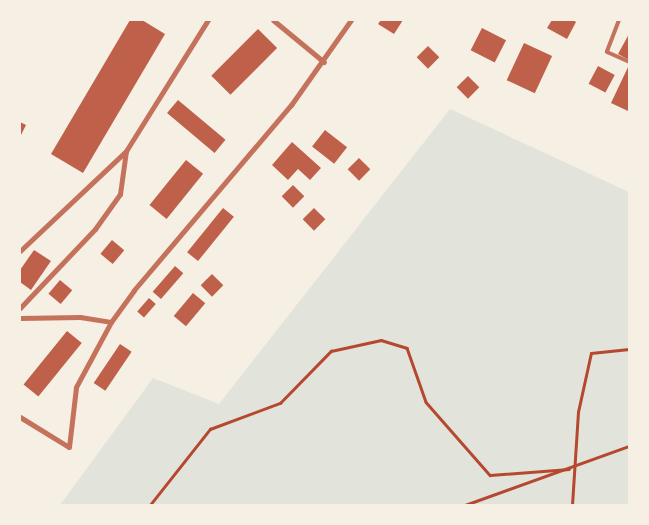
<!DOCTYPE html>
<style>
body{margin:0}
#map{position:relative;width:649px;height:525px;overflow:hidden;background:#f6efe4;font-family:Manrope,sans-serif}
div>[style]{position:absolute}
.green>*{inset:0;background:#e2e4dc}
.building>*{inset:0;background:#bf614a;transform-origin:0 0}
.path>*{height:2.5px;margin:-1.25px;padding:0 1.25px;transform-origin:1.25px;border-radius:1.25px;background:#b5482f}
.service>*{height:4px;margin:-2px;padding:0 2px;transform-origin:2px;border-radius:2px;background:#c5725c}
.minor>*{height:5px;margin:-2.5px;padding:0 2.5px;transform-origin:2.5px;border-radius:2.5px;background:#c5725c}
span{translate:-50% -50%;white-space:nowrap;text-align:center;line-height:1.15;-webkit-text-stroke:5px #f6efe4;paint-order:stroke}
.frame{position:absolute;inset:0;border:21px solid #f6efe4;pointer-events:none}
</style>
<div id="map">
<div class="green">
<i style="clip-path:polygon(450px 109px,629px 192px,629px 505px,60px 505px,153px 378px,219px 404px)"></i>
</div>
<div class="building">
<i style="clip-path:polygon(130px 20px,142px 20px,165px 34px,83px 173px,51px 154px)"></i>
<i style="clip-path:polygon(381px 20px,403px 20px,394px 34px,378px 24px)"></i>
<i style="clip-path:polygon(552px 20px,573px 20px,576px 22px,567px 39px,547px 28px)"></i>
<i style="left:482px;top:28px;width:27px;height:25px;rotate:27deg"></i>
<i style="left:258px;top:29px;width:27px;height:66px;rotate:45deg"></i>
<i style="clip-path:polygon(629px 34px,629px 60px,618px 54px)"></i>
<i style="left:524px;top:43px;width:31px;height:41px;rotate:25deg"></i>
<i style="left:428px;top:46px;width:16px;height:16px;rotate:45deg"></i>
<i style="clip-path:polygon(629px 65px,629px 110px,628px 111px,611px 103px)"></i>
<i style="left:598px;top:66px;width:19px;height:20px;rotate:28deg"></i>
<i style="left:468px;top:76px;width:16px;height:16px;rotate:45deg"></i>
<i style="left:178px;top:100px;width:62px;height:17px;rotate:40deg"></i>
<i style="clip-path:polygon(20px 122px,26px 125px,20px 137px)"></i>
<i style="left:325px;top:130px;width:28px;height:21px;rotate:38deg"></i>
<i style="clip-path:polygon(292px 142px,321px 168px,310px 180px,298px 169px,288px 180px,272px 165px)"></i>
<i style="left:359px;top:158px;width:16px;height:16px;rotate:45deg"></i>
<i style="left:186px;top:160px;width:22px;height:58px;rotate:39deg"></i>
<i style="left:293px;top:185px;width:16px;height:16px;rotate:45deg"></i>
<i style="left:223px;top:208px;width:14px;height:57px;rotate:39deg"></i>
<i style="left:314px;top:208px;width:16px;height:16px;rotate:45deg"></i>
<i style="left:112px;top:240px;width:16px;height:18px;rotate:40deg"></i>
<i style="clip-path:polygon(34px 250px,51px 261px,31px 290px,20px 282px,20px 270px)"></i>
<i style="left:175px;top:266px;width:11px;height:34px;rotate:41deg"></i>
<i style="left:212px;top:274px;width:16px;height:16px;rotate:45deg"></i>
<i style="left:60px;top:280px;width:16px;height:18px;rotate:40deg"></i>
<i style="left:193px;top:293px;width:16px;height:30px;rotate:40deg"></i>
<i style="left:149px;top:298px;width:9px;height:18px;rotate:41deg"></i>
<i style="left:67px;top:331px;width:19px;height:69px;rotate:39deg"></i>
<i style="left:120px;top:344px;width:14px;height:47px;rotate:34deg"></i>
</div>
<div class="path">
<i style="left:150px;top:505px;width:97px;rotate:-51.7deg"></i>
<i style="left:210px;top:429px;width:75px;rotate:-20.4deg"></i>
<i style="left:280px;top:403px;width:73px;rotate:-45.6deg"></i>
<i style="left:331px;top:351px;width:51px;rotate:-12.4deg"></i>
<i style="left:381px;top:340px;width:27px;rotate:17deg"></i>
<i style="left:407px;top:348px;width:57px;rotate:70.6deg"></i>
<i style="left:426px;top:402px;width:97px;rotate:48.8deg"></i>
<i style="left:490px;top:475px;width:79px;rotate:-4.3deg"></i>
<i style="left:465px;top:505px;width:174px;rotate:-19.8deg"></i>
<i style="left:572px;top:505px;width:93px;rotate:-86.3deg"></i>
<i style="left:578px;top:412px;width:60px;rotate:-77.6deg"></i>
<i style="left:591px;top:353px;width:38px;rotate:-6deg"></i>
</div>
<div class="service">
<i style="left:619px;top:20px;width:34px;rotate:111deg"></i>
<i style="left:607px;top:52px;width:24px;rotate:24deg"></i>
</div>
<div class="minor">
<i style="left:273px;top:20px;width:66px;rotate:39.5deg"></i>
<i style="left:20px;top:251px;width:146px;rotate:-43.3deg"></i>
<i style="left:20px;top:308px;width:109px;rotate:-46.5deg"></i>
<i style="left:95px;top:229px;width:43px;rotate:-54.5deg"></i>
<i style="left:120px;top:194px;width:43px;rotate:-82.1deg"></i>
<i style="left:126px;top:151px;width:155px;rotate:-58deg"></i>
<i style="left:20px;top:318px;width:60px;rotate:-1deg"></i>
<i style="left:80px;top:317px;width:31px;rotate:9deg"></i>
<i style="left:20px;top:417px;width:57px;rotate:31.5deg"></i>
<i style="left:69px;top:447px;width:60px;rotate:-83.3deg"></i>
<i style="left:76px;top:387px;width:74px;rotate:-61.7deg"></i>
<i style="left:111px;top:322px;width:39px;rotate:-54deg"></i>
<i style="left:134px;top:290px;width:243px;rotate:-49.7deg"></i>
<i style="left:291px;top:105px;width:104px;rotate:-54.8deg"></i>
</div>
<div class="frame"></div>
</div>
